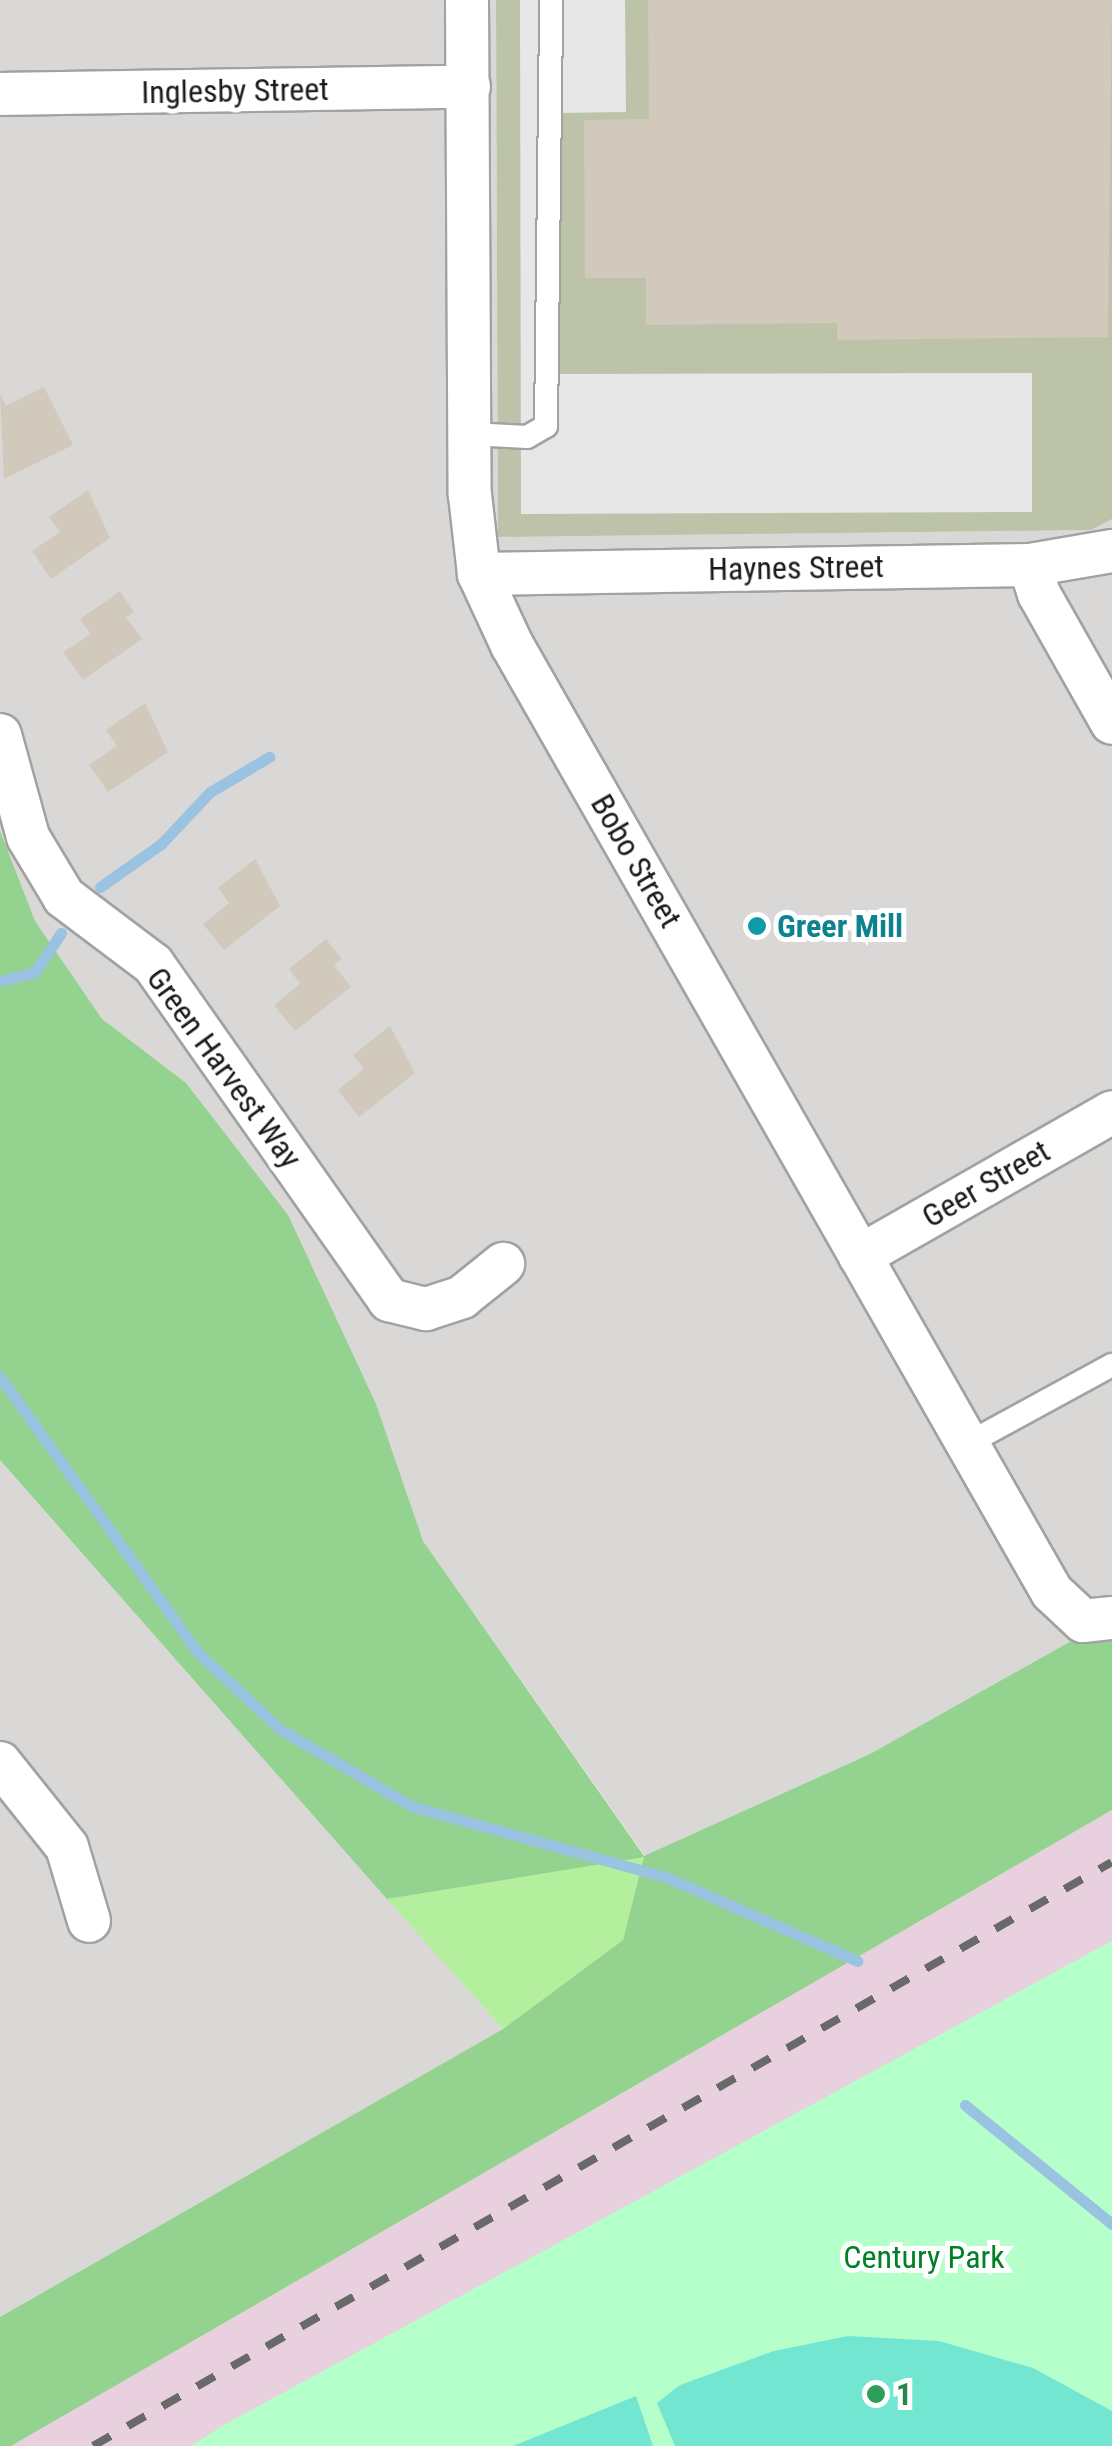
<!DOCTYPE html>
<style>
body{margin:0}
#map{position:relative;width:1112px;height:2446px;overflow:hidden;background:#eeecde;font-family:"Roboto Condensed",sans-serif}
div>[style]{position:absolute}
.residential>*{inset:0;background:#d9d8d7}
.industrial>*{inset:0;background:#e8d0de}
.construction>*{inset:0;background:#bdc3a9}
.grass>*{inset:0;background:#b4ef9e}
.forest>*{inset:0;background:#94d28f}
.park>*{inset:0;background:#b4ffca}
.pitch>*{inset:0;background:#73e6d2}
.parking>*{inset:0;background:#e7e7e7}
.stream>*{height:11px;margin:-5.5px;padding:0 5.5px;transform-origin:5.5px;border-radius:5.5px;background:#9ac2e1}
.building>*{inset:0;background:#d1c9bc}
.roads{filter:drop-shadow(2px 0 #a2a2a2) drop-shadow(-2px 0 #a2a2a2) drop-shadow(0 2px #a2a2a2) drop-shadow(0 -2px #a2a2a2)}
.lane>*{height:22px;margin:-11px;padding:0 11px;transform-origin:11px;border-radius:11px;background:#fff}
.street>*{height:42px;margin:-21px;padding:0 21px;transform-origin:21px;border-radius:21px;background:#fff}
.rail>*{height:8px;margin-top:-4px;transform-origin:0;background:repeating-linear-gradient(90deg,#696969 0 20px,transparent 0 40px)}
.dots>*{width:28px;height:28px;translate:-50% -50%;box-sizing:border-box;border:5px solid #fff;border-radius:50%}
span{translate:-50% -50%;white-space:nowrap;text-align:center;line-height:1.15;-webkit-text-stroke:10px #fff;paint-order:stroke}
.street-label{font-size:32px;color:#1b1b1b}
.culture-label{font-size:32px;color:#0d838f;font-weight:700}
.left{translate:0 -50%;text-align:left}
.park-label{font-size:32px;color:#008126}
.leisure-label{font-size:32px;color:#27864d;font-weight:700}
</style>
<div id="map">
<div class="residential">
<i style="clip-path:polygon(0 0,496px 0,498px 537px,1090px 530px,1112px 519px,1112px 1618px,870px 1754px,645px 1856px,423px 1541px,0 1175px)"></i>
<i style="clip-path:polygon(0 1460px,503px 2029px,0 2317px)"></i>
</div>
<div class="industrial">
<i style="clip-path:polygon(1112px 1810px,1112px 1941px,191px 2446px,11px 2446px)"></i>
</div>
<div class="construction">
<i style="clip-path:polygon(496px 0,1112px 0,1112px 519px,1091px 530px,498px 537px)"></i>
</div>
<div class="grass">
<i style="clip-path:polygon(645px 1856px,623px 1940px,503px 2029px,387px 1899px)"></i>
</div>
<div class="forest">
<i style="clip-path:polygon(0 831px,35px 921px,102px 1019px,186px 1083px,288px 1215px,376px 1404px,423px 1541px,644px 1856px,870px 1754px,1112px 1618px,1112px 1810px,11px 2446px,0 2446px,0 2317px,503px 2029px,623px 1940px,644px 1857px,387px 1899px,0 1460px)"></i>
</div>
<div class="park">
<i style="clip-path:polygon(1112px 1941px,1112px 2446px,191px 2446px,222px 2426px)"></i>
</div>
<div class="pitch">
<i style="clip-path:polygon(848px 2336px,939px 2341px,1033px 2368px,1112px 2411px,1112px 2446px,675px 2446px,657px 2403px,680px 2385px,774px 2351px)"></i>
<i style="clip-path:polygon(636px 2396px,653px 2446px,513px 2446px)"></i>
</div>
<div class="parking">
<i style="clip-path:polygon(520px 0,625px 0,626px 112px,557px 113px,558px 374px,1032px 373px,1032px 512px,521px 514px)"></i>
</div>
<div class="stream">
<i style="left:100px;top:887px;width:75px;rotate:-35.2deg"></i>
<i style="left:161px;top:844px;width:71px;rotate:-46.7deg"></i>
<i style="left:210px;top:792px;width:69px;rotate:-30.7deg"></i>
<i style="left:0;top:981px;width:36px;rotate:-14deg"></i>
<i style="left:35px;top:972px;width:47px;rotate:-56.3deg"></i>
<i style="left:0;top:1377px;width:340px;rotate:54.3deg"></i>
<i style="left:198px;top:1653px;width:113px;rotate:42.9deg"></i>
<i style="left:281px;top:1730px;width:151px;rotate:30.3deg"></i>
<i style="left:411px;top:1806px;width:265px;rotate:15.6deg"></i>
<i style="left:666px;top:1877px;width:209px;rotate:23.7deg"></i>
<i style="left:965px;top:2105px;width:189px;rotate:39deg"></i>
</div>
<div class="building">
<i style="clip-path:polygon(648px 0,1112px 0,1108px 337px,837px 340px,837px 323px,646px 325px,646px 278px,585px 278px,584px 120px,649px 119px)"></i>
<i style="clip-path:polygon(44px 387px,73px 445px,4px 479px,0 394px,6px 406px)"></i>
<i style="clip-path:polygon(88px 490px,110px 538px,51px 579px,32px 551px,60px 532px,49px 517px)"></i>
<i style="clip-path:polygon(120px 591px,134px 612px,126px 617px,142px 639px,83px 680px,63px 652px,91px 634px,80px 619px)"></i>
<i style="clip-path:polygon(145px 703px,168px 752px,108px 792px,89px 765px,117px 746px,106px 730px)"></i>
<i style="clip-path:polygon(255px 859px,280px 906px,224px 950px,203px 924px,229px 903px,218px 888px)"></i>
<i style="clip-path:polygon(326px 939px,342px 959px,334px 965px,351px 987px,295px 1031px,274px 1005px,300px 984px,289px 969px)"></i>
<i style="clip-path:polygon(390px 1026px,415px 1073px,359px 1117px,338px 1090px,364px 1069px,353px 1055px)"></i>
</div>
<div class="roads">
<div class="lane">
<i style="left:471px;top:434px;width:56px;rotate:3.1deg"></i>
<i style="left:527px;top:437px;width:22px;rotate:-30deg"></i>
<i style="left:546px;top:426px;width:426px;rotate:-89.3deg"></i>
<i style="left:967px;top:1444px;width:165px;rotate:-28.6deg"></i>
</div>
<div class="street">
<i style="left:467px;top:0;width:495px;rotate:89.7deg"></i>
<i style="left:470px;top:495px;width:80px;rotate:83.5deg"></i>
<i style="left:479px;top:574px;width:78px;rotate:65.1deg"></i>
<i style="left:512px;top:645px;width:1090px;rotate:60.31deg"></i>
<i style="left:1052px;top:1592px;width:42px;rotate:43.1deg"></i>
<i style="left:1083px;top:1621px;width:29px;rotate:-6deg"></i>
<i style="left:0;top:94px;width:469px;rotate:-0.9deg"></i>
<i style="left:1030px;top:565px;width:30px;rotate:73deg"></i>
<i style="left:1039px;top:594px;width:148px;rotate:60.5deg"></i>
<i style="left:479px;top:574px;width:551px;rotate:-0.94deg"></i>
<i style="left:1030px;top:565px;width:83px;rotate:-9.7deg"></i>
<i style="left:0;top:735px;width:106px;rotate:74.6deg"></i>
<i style="left:28px;top:837px;width:70px;rotate:59deg"></i>
<i style="left:64px;top:897px;width:111px;rotate:37deg"></i>
<i style="left:153px;top:964px;width:411px;rotate:54.9deg"></i>
<i style="left:389px;top:1300px;width:38px;rotate:14deg"></i>
<i style="left:426px;top:1309px;width:38px;rotate:-18deg"></i>
<i style="left:462px;top:1297px;width:53px;rotate:-38.8deg"></i>
<i style="left:860px;top:1256px;width:290px;rotate:-29.7deg"></i>
<i style="left:0;top:1763px;width:107px;rotate:51.4deg"></i>
<i style="left:67px;top:1847px;width:77px;rotate:73.4deg"></i>
</div>
</div>
<div class="rail">
<i style="left:93px;top:2446px;width:1174px;rotate:-29.82deg"></i>
</div>
<div class="dots">
<i style="left:757px;top:926px;background:#0f9aa8"></i>
<i style="left:876px;top:2394px;background:#2e9e5b"></i>
</div>
<div class="street-label">
<span style="left:235px;top:91px;rotate:-1deg">Inglesby Street</span>
<span style="left:796px;top:568px;rotate:-1deg">Haynes Street</span>
<span style="left:636px;top:861px;rotate:60deg">Bobo Street</span>
<span style="left:224px;top:1068px;rotate:54deg">Green Harvest Way</span>
<span style="left:986px;top:1184px;rotate:-30deg">Geer Street</span>
</div>
<div class="culture-label">
<span class="left" style="left:777px;top:926px">Greer Mill</span>
</div>
<div class="park-label">
<span style="left:924px;top:2257px">Century Park</span>
</div>
<div class="leisure-label">
<span class="left" style="left:896px;top:2394px">1</span>
</div>
</div>
